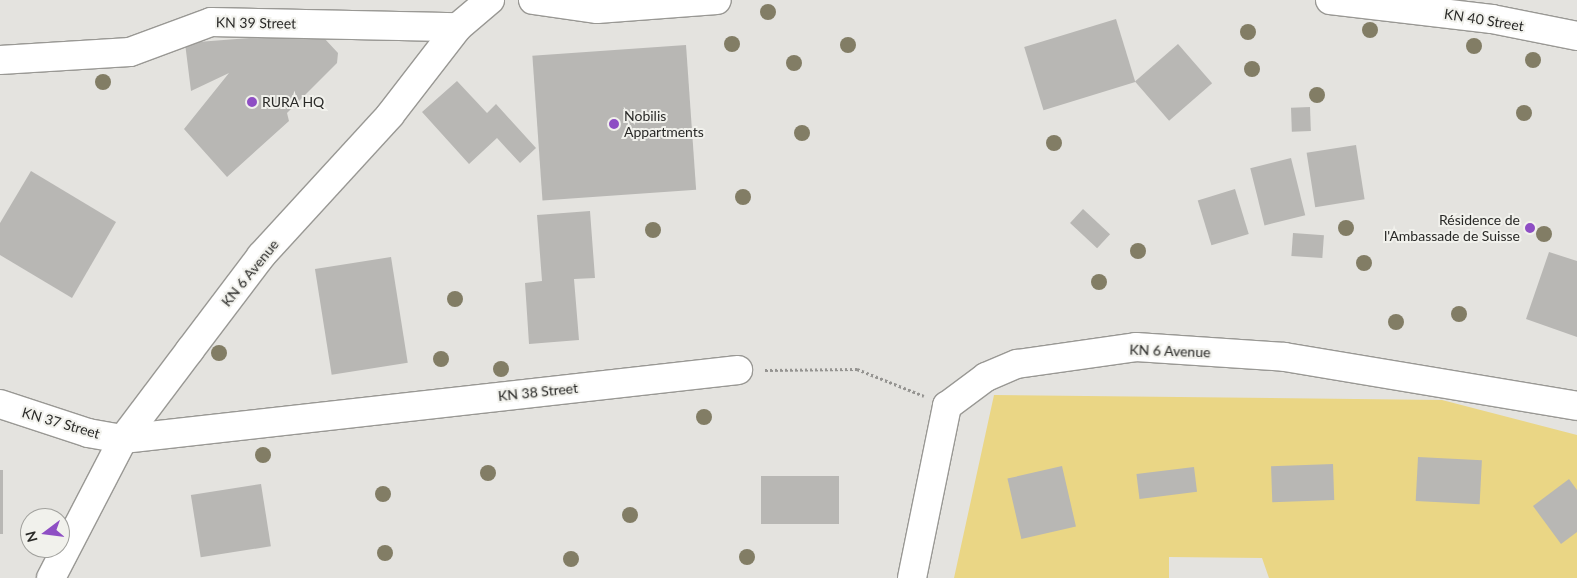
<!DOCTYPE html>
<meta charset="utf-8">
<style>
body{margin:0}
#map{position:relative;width:1577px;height:578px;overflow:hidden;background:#e4e3df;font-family:Lato,sans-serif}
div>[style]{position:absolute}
.green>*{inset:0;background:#ead685}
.building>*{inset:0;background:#b8b7b4;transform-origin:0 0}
.path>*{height:3px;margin-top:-1.5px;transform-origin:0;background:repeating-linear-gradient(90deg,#959491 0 2.5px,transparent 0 5px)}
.roads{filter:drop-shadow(1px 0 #999894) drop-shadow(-1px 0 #999894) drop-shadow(0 1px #999894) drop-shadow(0 -1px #999894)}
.street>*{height:28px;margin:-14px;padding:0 14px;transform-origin:14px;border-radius:14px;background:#fff}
.secondary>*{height:28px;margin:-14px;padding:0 14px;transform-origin:14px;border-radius:14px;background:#fff}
.trees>*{width:16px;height:16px;margin:-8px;border-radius:50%;background:#827d65}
.dots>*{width:14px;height:14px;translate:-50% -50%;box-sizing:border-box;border:2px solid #f1f1ec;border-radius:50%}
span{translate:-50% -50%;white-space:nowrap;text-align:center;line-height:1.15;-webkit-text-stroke:4px #f1f1ec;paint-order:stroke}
.street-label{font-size:14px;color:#292927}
.poi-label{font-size:14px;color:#292927}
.left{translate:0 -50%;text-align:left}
.right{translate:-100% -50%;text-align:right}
.north{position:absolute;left:20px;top:508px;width:50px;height:50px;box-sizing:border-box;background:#f1f1ec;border:1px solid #a1a19d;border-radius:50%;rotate:255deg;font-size:14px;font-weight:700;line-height:20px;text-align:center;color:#292927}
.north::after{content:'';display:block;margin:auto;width:18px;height:22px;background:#8e4ec4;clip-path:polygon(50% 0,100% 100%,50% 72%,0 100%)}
</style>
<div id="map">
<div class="green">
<i style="clip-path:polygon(994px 395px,1442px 400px,1577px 435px,1577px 578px,1269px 578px,1262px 558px,1169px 557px,1169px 578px,954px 578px)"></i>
</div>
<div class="building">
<i style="left:1116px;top:19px;width:66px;height:96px;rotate:73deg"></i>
<i style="clip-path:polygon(290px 35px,324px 38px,338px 53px,337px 63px,287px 113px,289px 121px,227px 177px,184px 129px,229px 73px,191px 91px,185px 43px)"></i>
<i style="left:1178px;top:44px;width:52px;height:57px;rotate:49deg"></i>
<i style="left:686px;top:45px;width:145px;height:154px;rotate:86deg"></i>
<i style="clip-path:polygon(457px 81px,487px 113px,496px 104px,536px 148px,520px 163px,497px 138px,469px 164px,422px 112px)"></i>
<i style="left:1310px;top:107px;width:24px;height:19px;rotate:88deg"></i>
<i style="left:1356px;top:145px;width:55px;height:50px;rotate:81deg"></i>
<i style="left:1291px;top:158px;width:59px;height:42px;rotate:76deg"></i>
<i style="clip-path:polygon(31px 171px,116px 222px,72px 298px,0 255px,0 223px)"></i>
<i style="left:1235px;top:189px;width:47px;height:39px;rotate:73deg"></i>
<i style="left:1083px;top:209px;width:37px;height:19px;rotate:43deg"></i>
<i style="clip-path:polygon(590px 211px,595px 278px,574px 279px,579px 340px,529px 344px,525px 283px,542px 281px,537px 215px)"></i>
<i style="left:1293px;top:233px;width:31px;height:23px;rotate:4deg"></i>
<i style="clip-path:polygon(1549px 252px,1577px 261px,1577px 337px,1526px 319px)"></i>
<i style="left:391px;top:257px;width:107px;height:77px;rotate:81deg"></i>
<i style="left:1418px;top:457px;width:64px;height:44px;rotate:3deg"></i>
<i style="left:1333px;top:464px;width:36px;height:62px;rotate:88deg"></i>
<i style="left:1062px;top:466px;width:62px;height:56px;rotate:77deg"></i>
<i style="left:1194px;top:467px;width:25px;height:58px;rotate:83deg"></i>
<i style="left:0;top:470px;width:3px;height:64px"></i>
<i style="left:761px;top:476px;width:78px;height:48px"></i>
<i style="clip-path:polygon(1569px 479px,1577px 490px,1577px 532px,1561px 544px,1533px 506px)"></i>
<i style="left:261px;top:484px;width:63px;height:71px;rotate:81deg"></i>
</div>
<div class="path">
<i style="left:765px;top:370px;width:92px;rotate:-0.6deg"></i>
<i style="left:857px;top:369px;width:72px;rotate:21.9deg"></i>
</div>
<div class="roads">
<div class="street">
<i style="left:533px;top:0;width:65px;rotate:8deg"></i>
<i style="left:597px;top:9px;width:120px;rotate:-4.3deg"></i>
<i style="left:1330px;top:0;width:163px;rotate:6.7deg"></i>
<i style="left:1492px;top:19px;width:87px;rotate:11.3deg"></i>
<i style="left:0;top:60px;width:130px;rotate:-3.5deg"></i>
<i style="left:130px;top:52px;width:86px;rotate:-20.3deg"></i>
<i style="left:211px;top:22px;width:247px;rotate:1.2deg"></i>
<i style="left:0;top:404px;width:93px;rotate:18.2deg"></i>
<i style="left:88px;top:433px;width:36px;rotate:10deg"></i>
<i style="left:123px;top:439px;width:619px;rotate:-6.4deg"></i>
<i style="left:912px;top:578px;width:176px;rotate:-78.5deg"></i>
<i style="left:947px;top:406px;width:49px;rotate:-36.6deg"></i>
<i style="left:986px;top:377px;width:34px;rotate:-23deg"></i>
<i style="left:1017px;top:364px;width:120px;rotate:-8.1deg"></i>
<i style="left:1136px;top:347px;width:149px;rotate:3.8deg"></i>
<i style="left:1285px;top:357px;width:296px;rotate:9.5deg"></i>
</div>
<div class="secondary">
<i style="left:51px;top:578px;width:157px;rotate:-62.6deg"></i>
<i style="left:123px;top:439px;width:111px;rotate:-53deg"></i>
<i style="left:190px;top:350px;width:118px;rotate:-52.9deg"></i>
<i style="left:261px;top:256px;width:191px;rotate:-47.5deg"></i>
<i style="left:390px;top:115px;width:111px;rotate:-52.3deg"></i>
<i style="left:458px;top:27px;width:42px;rotate:-40.2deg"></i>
</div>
</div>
<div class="trees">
<i style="left:768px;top:12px"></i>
<i style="left:1370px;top:30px"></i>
<i style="left:1248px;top:32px"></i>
<i style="left:732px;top:44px"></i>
<i style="left:848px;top:45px"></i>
<i style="left:1474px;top:46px"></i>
<i style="left:1533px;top:60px"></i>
<i style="left:794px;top:63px"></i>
<i style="left:1252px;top:69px"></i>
<i style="left:103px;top:82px"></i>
<i style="left:1317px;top:95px"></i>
<i style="left:1524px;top:113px"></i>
<i style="left:802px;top:133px"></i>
<i style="left:1054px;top:143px"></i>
<i style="left:743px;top:197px"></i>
<i style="left:1346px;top:228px"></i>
<i style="left:653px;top:230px"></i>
<i style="left:1544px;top:234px"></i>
<i style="left:1138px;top:251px"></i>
<i style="left:1364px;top:263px"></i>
<i style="left:1099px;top:282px"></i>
<i style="left:455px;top:299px"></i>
<i style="left:1459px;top:314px"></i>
<i style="left:1396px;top:322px"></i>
<i style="left:219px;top:353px"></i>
<i style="left:441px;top:359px"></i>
<i style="left:501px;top:369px"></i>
<i style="left:704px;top:417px"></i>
<i style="left:263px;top:455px"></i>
<i style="left:488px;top:473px"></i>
<i style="left:383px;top:494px"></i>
<i style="left:630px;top:515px"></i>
<i style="left:385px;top:553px"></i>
<i style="left:747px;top:557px"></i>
<i style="left:571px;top:559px"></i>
</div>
<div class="dots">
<i style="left:252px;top:102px;background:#8e4ec4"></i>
<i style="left:614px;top:124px;background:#8e4ec4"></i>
<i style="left:1530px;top:228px;background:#8e4ec4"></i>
</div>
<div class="street-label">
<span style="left:1484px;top:20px;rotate:9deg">KN 40 Street</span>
<span style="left:256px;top:23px;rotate:1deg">KN 39 Street</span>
<span style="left:250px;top:273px;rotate:-51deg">KN 6 Avenue</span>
<span style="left:1170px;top:351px;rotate:2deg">KN 6 Avenue</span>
<span style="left:538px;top:392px;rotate:-6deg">KN 38 Street</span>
<span style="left:61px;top:423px;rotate:16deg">KN 37 Street</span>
</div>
<div class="poi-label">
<span class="left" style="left:262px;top:102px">RURA HQ</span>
<span class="left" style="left:624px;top:124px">Nobilis<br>Appartments</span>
<span class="right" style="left:1520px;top:228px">Résidence de<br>l'Ambassade de Suisse</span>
</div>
<div class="north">N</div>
</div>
